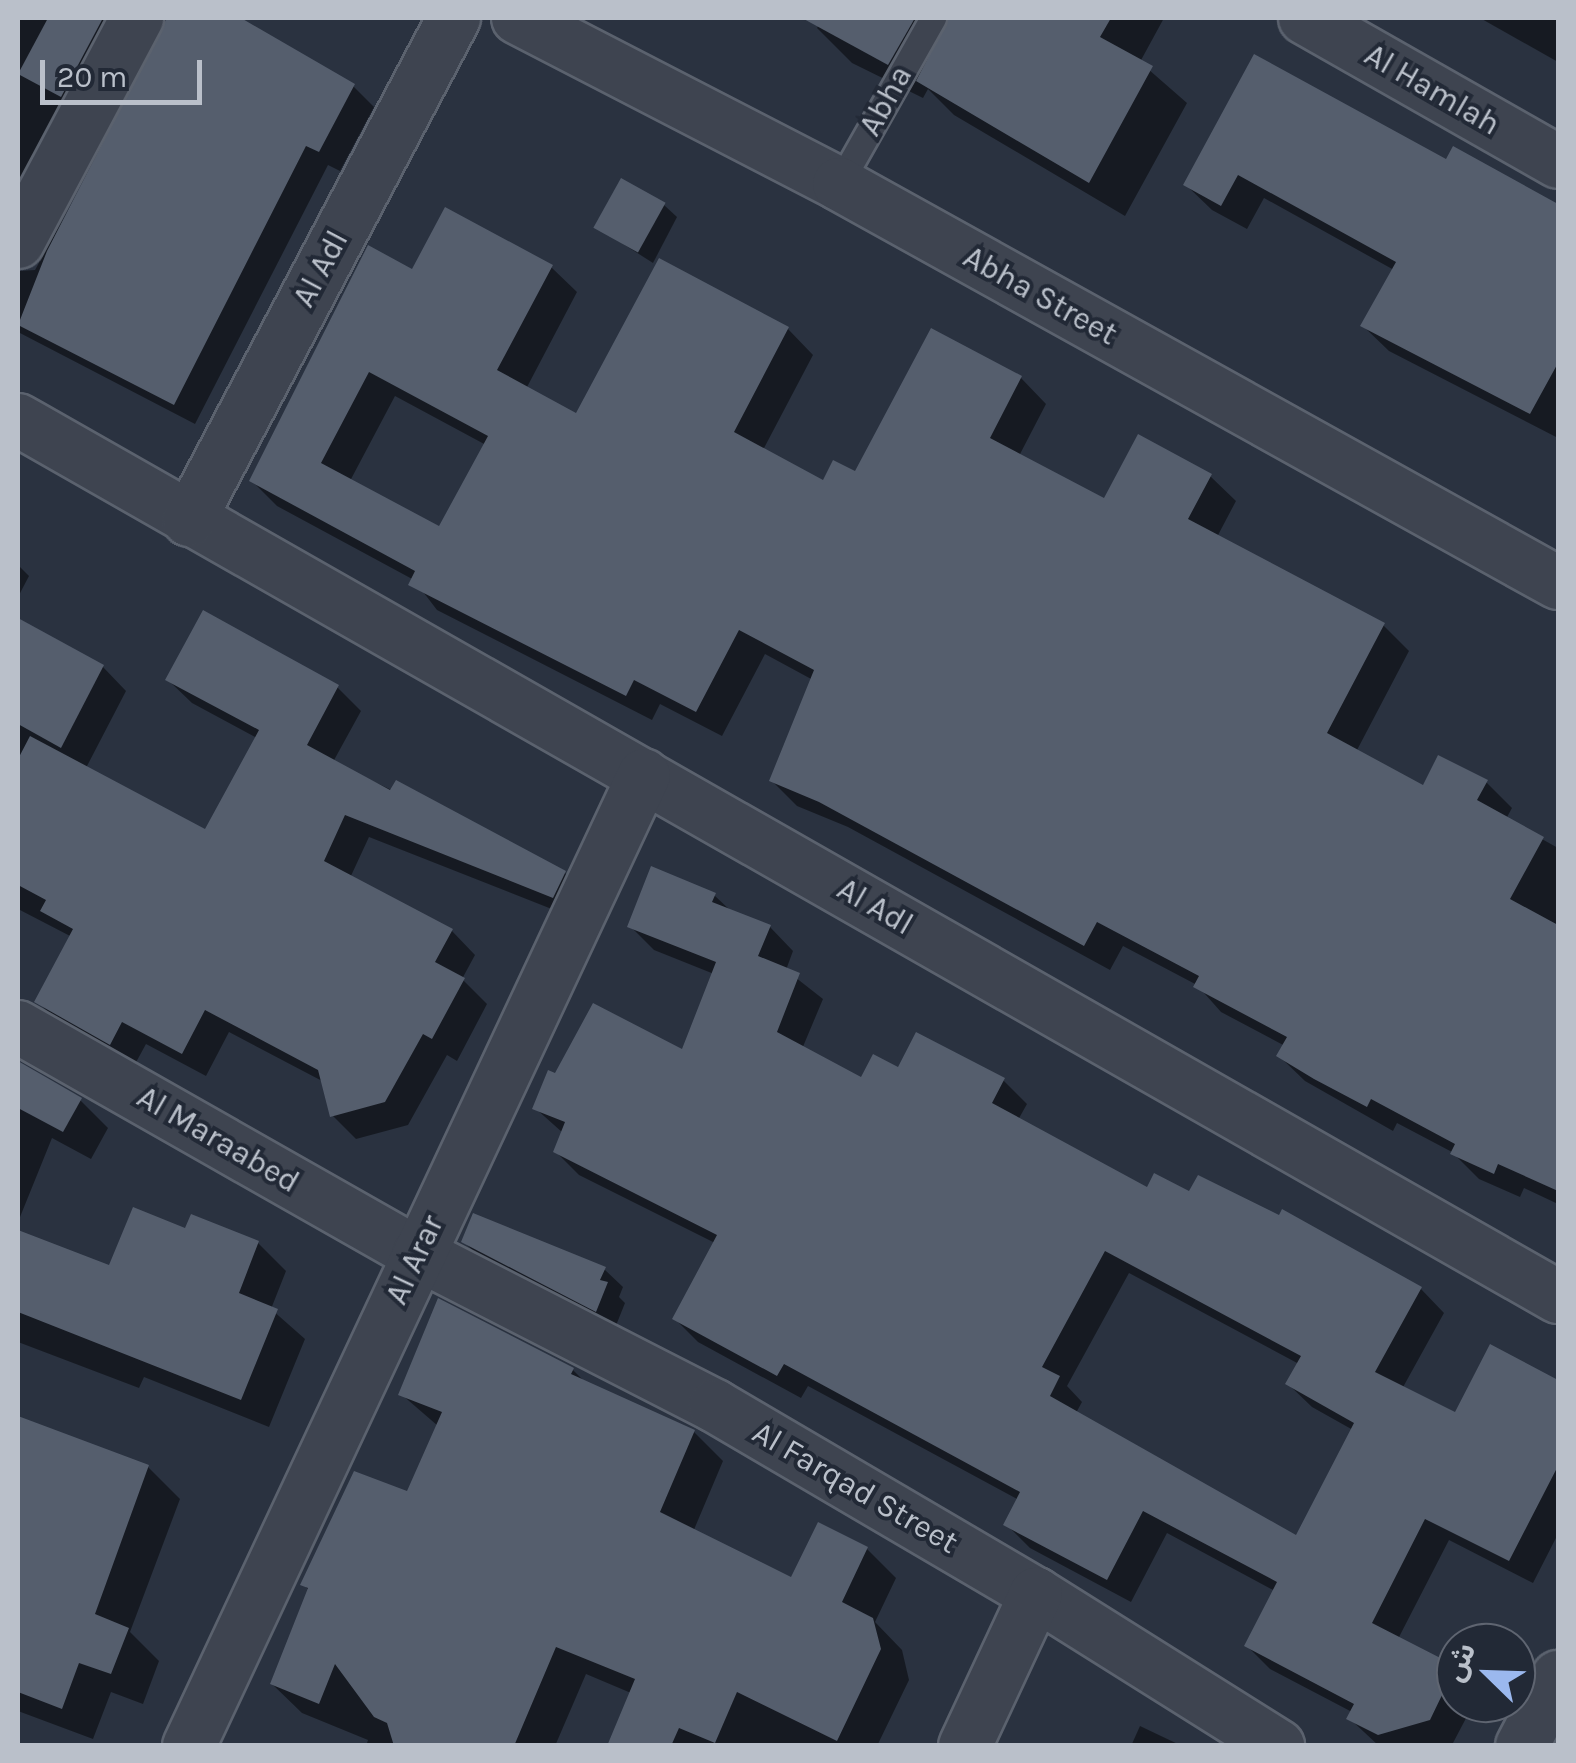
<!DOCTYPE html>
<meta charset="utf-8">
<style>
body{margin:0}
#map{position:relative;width:1576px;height:1763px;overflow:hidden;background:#2a3240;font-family:Karla,"Noto Sans Arabic",sans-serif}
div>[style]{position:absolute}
.shadow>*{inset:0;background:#0007}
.building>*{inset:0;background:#555e6d;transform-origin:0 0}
.roads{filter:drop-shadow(2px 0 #5b626e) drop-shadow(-2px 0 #5b626e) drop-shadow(0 2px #5b626e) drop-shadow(0 -2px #5b626e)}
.lane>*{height:25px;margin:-12.5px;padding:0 12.5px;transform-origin:12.5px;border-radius:12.5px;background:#3e4450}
.street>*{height:52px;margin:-26px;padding:0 26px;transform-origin:26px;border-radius:26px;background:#3e4450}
span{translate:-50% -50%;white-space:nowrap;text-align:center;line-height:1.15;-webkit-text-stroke:8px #222936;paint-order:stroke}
.street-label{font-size:32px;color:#bac0ca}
.frame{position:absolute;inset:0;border:20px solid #bac0ca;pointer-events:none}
.north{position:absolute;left:1436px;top:1623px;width:100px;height:100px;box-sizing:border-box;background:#222936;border:2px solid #5f6571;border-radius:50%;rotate:293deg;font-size:28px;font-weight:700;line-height:40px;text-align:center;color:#bac0ca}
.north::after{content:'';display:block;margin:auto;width:35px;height:45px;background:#9bb8ee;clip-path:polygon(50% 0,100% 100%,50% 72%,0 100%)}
.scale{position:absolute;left:40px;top:60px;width:162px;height:45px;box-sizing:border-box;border:5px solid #bac0ca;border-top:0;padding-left:12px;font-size:30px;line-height:35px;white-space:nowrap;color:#bac0ca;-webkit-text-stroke:8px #222936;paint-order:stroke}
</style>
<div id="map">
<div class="shadow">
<i style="clip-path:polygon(18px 18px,138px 18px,62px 105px,18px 186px)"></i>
<i style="clip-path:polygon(166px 18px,229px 18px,353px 86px,374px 107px,340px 171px,328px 165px,195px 424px,18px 332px,18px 271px,35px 270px,166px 33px)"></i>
<i style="clip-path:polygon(823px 18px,1164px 18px,1140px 62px,1187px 103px,1125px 216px,954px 115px,928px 89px,923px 98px,852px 63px,817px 28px)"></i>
<i style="clip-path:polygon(1480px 18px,1558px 18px,1558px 62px)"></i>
<i style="clip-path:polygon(1255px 57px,1447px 162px,1454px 149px,1558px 207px,1558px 438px,1389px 351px,1363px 326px,1394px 270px,1264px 198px,1247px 229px,1212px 210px,1186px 185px)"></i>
<i style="clip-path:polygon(664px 205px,677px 217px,653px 263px,598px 228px)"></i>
<i style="clip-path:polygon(evenodd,551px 267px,577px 292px,526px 389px,577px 416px,788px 329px,813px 355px,763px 450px,824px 483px,856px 475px,932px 331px,1021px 378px,1046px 404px,1019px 456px,1105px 502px,1210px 476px,1236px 501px,1217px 537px,1383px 625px,1409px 651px,1356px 752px,1424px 788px,1486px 782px,1512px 808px,1506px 819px,1558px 848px,1558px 1204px,1524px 1188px,1520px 1197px,1479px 1179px,1452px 1152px,1397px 1123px,1393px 1131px,1305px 1081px,1279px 1056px,1285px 1046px,1221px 1012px,1197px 985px,1123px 946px,1110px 970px,848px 827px,797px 806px,772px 781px,813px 680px,765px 654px,722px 736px,660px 704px,652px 720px,437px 610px,414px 580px,277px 506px,252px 481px,413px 273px,551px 267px,395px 396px,486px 445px,440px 530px,350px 481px,395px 396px)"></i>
<i style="clip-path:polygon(18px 565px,29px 576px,18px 597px)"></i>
<i style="clip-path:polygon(18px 621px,103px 667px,126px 691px,86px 768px,206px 832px,257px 738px,192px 703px,168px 680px,337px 687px,361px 711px,333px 762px,565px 873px,588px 896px,577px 919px,369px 837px,350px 878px,452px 931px,475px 955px,462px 979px,487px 1004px,457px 1061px,447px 1055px,408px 1125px,356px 1139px,333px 1116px,324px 1082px,229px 1032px,206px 1076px,146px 1044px,134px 1066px,61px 1025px,37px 1001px,72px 937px,18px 909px)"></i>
<i style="clip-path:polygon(evenodd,714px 895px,732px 912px,770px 927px,793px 951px,786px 970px,823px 999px,802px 1049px,862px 1080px,899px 1071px,1003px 1080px,1027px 1104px,1018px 1120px,1148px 1190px,1280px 1219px,1283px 1213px,1421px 1289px,1444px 1313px,1402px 1389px,1456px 1415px,1491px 1348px,1558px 1383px,1558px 1534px,1533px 1583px,1449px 1540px,1398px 1639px,1456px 1669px,1456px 1703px,1474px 1703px,1453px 1743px,1379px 1746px,1349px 1718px,1352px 1712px,1270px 1669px,1247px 1646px,1275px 1591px,1167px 1533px,1131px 1602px,1030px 1548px,1006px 1524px,1019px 1500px,808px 1386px,801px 1398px,698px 1342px,675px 1319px,715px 1243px,579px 1175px,556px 1152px,563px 1133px,535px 1108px,556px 1076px,683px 1053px,714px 974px,654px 950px,630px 926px,714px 895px,1129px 1273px,1299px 1364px,1288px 1384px,1312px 1407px,1353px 1430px,1297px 1539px,1076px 1413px,1082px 1402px,1067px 1386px,1129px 1273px)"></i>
<i style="clip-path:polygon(18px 1064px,80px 1100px,108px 1128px,91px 1159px,52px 1138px,18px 1222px)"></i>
<i style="clip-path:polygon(187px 1231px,258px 1243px,286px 1271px,271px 1309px,305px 1339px,269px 1427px,144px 1377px,139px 1388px,18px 1342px,18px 1233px,110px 1268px)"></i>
<i style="clip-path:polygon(464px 1242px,604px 1269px,623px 1287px,619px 1297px,625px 1303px,615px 1328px,483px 1260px)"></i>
<i style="clip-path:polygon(573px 1370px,587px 1384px,694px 1432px,723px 1461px,693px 1532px,792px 1580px,867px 1549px,896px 1578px,875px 1622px,902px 1650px,909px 1680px,877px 1746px,610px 1746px,631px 1693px,586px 1674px,555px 1746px,366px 1746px,368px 1740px,302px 1713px,272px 1684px,310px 1591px,303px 1584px,408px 1495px,438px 1426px,401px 1394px)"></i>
<i style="clip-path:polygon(18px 1423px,148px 1467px,180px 1499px,130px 1632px,159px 1661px,143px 1704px,111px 1692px,93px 1739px,18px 1711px)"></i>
<i style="clip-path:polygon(1140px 1726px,1182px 1746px,1131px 1746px)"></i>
</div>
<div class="building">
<i style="clip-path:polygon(48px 18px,103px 18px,61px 97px,18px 74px)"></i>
<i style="clip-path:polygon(167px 18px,241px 18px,355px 84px,319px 152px,306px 146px,174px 405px,18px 325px,47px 251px)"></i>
<i style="clip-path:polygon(802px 18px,915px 18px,888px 65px)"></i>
<i style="clip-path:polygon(949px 18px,1111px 18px,1100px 37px,1153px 66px,1089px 183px,916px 81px)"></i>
<i style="clip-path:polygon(1254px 54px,1446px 159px,1453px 146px,1558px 204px,1558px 363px,1530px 414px,1360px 326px,1396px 262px,1238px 175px,1221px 206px,1183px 185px)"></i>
<i style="left:621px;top:178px;width:51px;height:57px;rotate:29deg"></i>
<i style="clip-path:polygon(evenodd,445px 207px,553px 265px,497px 370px,576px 413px,659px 258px,789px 327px,734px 432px,823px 480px,833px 460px,855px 471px,931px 328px,1022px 376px,990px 438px,1104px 498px,1138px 434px,1212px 474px,1188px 519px,1385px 623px,1327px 733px,1423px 785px,1438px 755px,1488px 780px,1477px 800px,1544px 837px,1510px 899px,1558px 925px,1558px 1191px,1498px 1164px,1494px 1174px,1450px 1154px,1455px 1144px,1371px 1099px,1367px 1107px,1314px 1079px,1276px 1056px,1287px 1037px,1193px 987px,1199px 976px,1097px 922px,1084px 946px,819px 802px,769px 781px,814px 670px,739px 630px,696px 712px,634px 680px,626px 696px,408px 585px,415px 571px,249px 481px,368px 245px,412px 269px,445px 207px,369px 372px,488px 436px,439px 526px,321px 463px,369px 372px)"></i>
<i style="clip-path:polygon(203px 610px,339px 685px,307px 745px,390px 790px,396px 780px,566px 871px,553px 898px,345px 815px,324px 861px,453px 929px,435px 962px,465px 978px,432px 1039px,423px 1034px,385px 1102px,330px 1117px,318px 1070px,205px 1010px,182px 1054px,122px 1022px,110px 1045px,34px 1002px,73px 929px,40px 911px,46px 900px,18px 885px,18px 759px,30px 736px,205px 829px,259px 730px,165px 680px)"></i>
<i style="clip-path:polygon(18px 618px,104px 665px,61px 748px,18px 724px)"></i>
<i style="clip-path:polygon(evenodd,651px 866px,716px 893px,712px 902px,771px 925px,758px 956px,800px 973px,777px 1032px,861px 1077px,873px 1054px,898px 1067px,916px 1032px,1005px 1078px,992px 1103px,1147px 1187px,1154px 1173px,1189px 1191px,1198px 1175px,1279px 1215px,1282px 1209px,1422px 1287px,1375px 1372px,1455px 1412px,1490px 1344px,1558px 1380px,1558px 1466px,1509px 1561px,1425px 1519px,1372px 1623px,1456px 1666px,1430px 1720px,1378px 1735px,1346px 1719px,1354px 1704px,1244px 1646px,1277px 1582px,1143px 1511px,1107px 1580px,1003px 1525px,1020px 1492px,784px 1364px,777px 1376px,672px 1319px,717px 1235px,553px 1152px,565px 1122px,532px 1109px,548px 1070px,555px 1073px,593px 1003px,682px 1049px,716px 962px,627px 927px,651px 866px,1105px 1251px,1301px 1356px,1285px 1384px,1354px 1423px,1296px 1535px,1050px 1396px,1060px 1376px,1042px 1367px,1105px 1251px)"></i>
<i style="clip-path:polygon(18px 1061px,82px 1098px,63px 1132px,18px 1108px)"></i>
<i style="clip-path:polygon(133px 1207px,185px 1228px,191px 1214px,259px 1241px,239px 1293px,278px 1309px,241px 1400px,18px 1312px,18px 1230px,109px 1265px)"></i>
<i style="clip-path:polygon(473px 1213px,606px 1267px,600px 1280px,608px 1282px,596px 1312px,461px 1242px)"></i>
<i style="clip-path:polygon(438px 1298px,574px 1368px,571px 1374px,695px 1430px,660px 1512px,791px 1577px,818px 1522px,868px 1547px,842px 1602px,873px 1618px,881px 1649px,837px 1741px,737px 1692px,715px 1743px,679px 1728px,671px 1746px,607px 1746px,635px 1679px,556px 1647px,514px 1746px,394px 1746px,387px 1723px,374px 1717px,335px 1664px,319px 1704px,270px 1684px,308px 1588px,300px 1585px,354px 1471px,407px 1491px,442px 1412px,398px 1395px)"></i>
<i style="clip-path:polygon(18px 1416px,149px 1465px,95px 1614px,129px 1628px,111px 1674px,79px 1663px,62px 1709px,18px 1692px)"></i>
</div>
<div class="roads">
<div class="lane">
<i style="left:839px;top:184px;width:191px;rotate:-60.5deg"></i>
</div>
<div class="street">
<i style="left:518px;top:18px;width:361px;rotate:27.3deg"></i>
<i style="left:839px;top:184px;width:822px;rotate:29.03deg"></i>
<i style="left:1305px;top:18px;width:291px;rotate:29.6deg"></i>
<i style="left:18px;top:242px;width:254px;rotate:-62deg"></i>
<i style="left:18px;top:420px;width:1772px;rotate:29.66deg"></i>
<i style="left:189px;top:520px;width:568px;rotate:-62.17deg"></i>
<i style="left:18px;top:1027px;width:460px;rotate:29.6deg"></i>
<i style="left:418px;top:1254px;width:334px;rotate:27.1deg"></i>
<i style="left:715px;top:1406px;width:372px;rotate:30.4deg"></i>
<i style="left:1036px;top:1594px;width:286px;rotate:32.1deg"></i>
<i style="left:189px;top:1746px;width:1072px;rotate:-64.89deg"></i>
<i style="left:965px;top:1746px;width:168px;rotate:-65deg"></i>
<i style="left:1522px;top:1746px;width:78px;rotate:-62.4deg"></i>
</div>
</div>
<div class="street-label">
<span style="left:1432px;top:90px;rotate:30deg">Al Hamlah</span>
<span style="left:886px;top:101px;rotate:-61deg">Abha</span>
<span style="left:321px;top:269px;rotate:-62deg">Al Adl</span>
<span style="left:1040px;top:296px;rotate:29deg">Abha Street</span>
<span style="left:875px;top:907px;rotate:30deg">Al Adl</span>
<span style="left:218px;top:1140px;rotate:30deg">Al Maraabed</span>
<span style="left:415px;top:1260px;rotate:-65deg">Al Arar</span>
<span style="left:855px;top:1488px;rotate:30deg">Al Farqad Street</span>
</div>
<div class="frame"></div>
<div class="north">ش</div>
<div class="scale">20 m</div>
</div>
